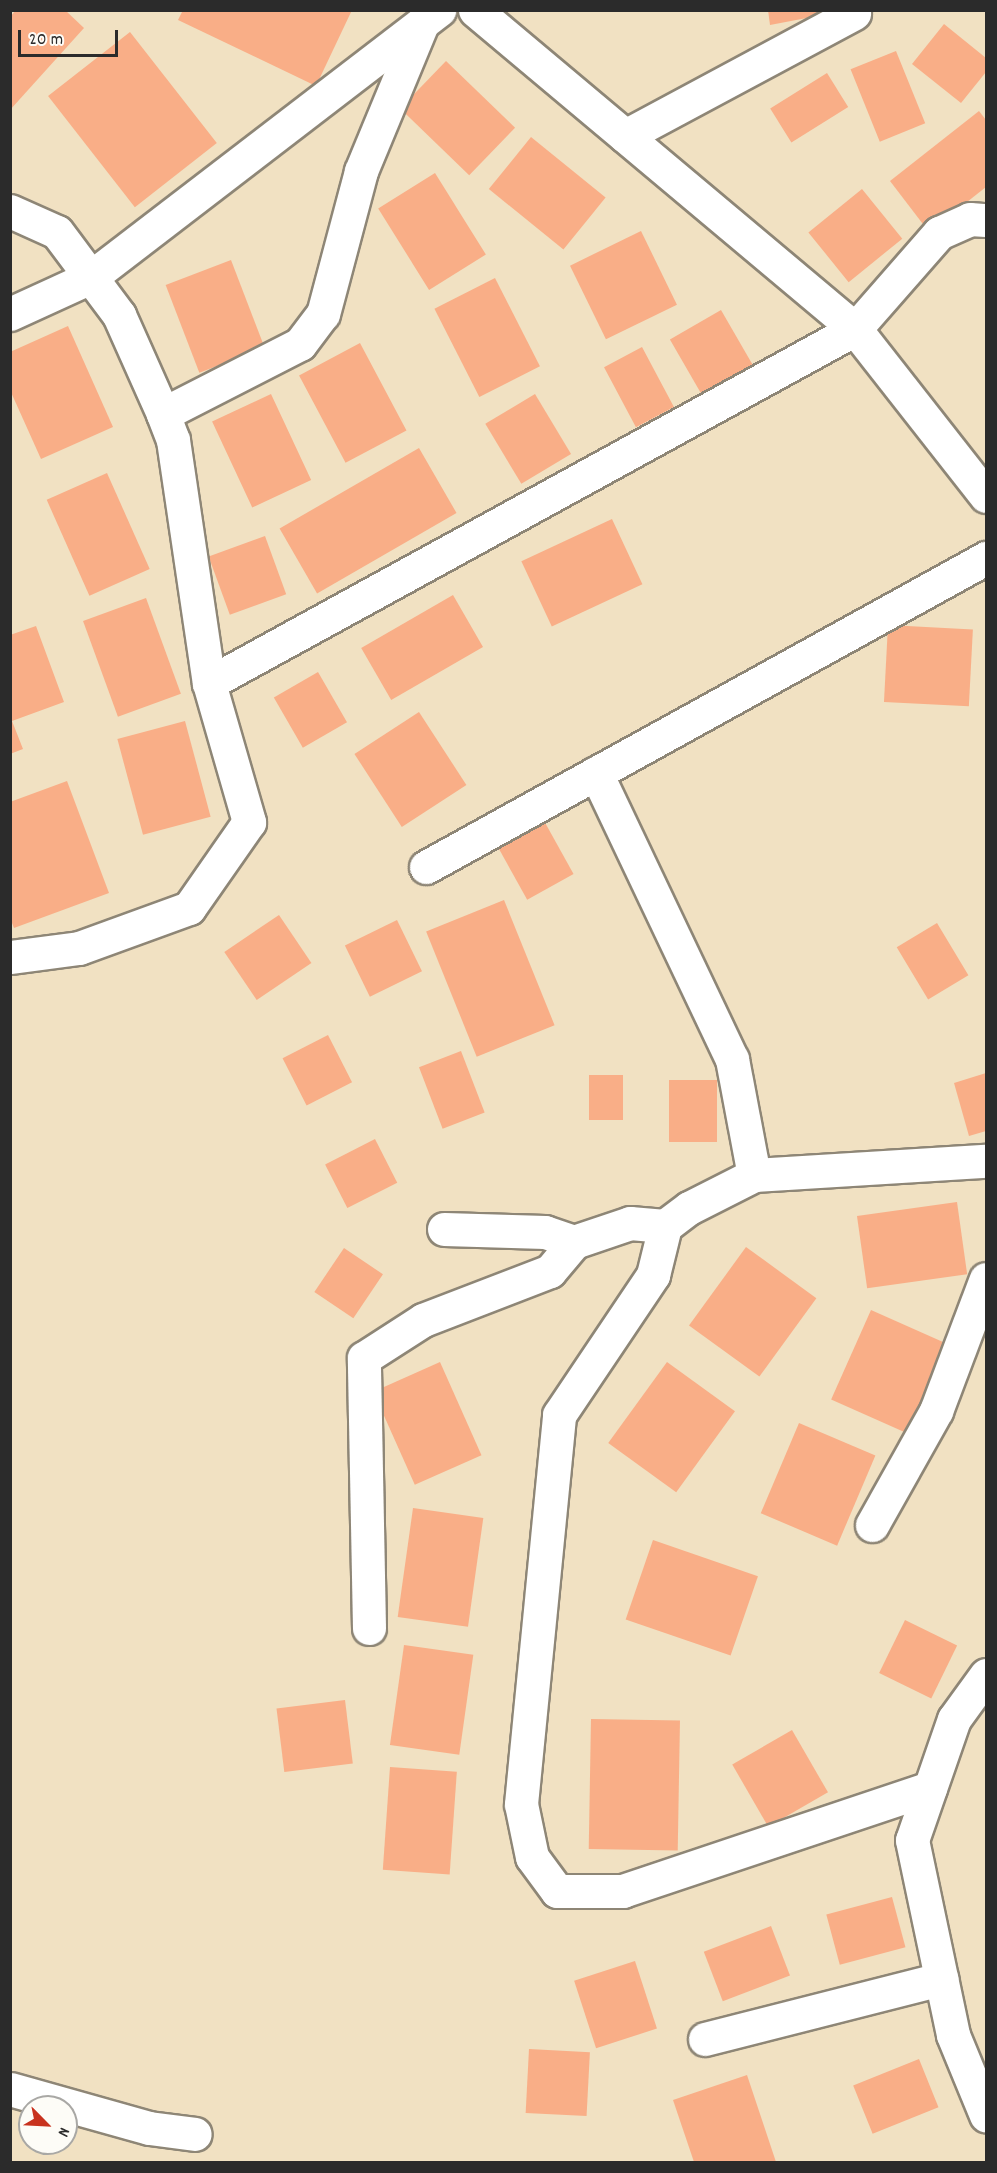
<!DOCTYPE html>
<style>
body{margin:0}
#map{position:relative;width:997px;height:2173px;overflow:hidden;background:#f1e1c2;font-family:Dekko,sans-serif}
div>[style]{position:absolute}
.building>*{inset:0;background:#f9ae87;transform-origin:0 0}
.roads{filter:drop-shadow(2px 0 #8e8676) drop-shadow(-2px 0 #8e8676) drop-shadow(0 2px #8e8676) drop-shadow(0 -2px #8e8676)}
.minor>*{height:33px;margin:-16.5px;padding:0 16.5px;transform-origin:16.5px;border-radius:16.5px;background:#fff}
span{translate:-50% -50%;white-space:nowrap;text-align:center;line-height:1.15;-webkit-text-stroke:4.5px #fdfcf7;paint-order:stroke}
.frame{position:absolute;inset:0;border:12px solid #2b2b2b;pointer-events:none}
.north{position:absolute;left:18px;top:2095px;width:60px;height:60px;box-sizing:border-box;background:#fdfcf7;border:2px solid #a9a8a5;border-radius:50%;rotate:114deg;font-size:16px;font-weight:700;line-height:24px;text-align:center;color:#2b2b2b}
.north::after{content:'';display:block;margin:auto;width:21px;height:27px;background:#c8321e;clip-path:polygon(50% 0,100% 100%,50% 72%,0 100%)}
.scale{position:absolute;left:18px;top:30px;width:100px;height:27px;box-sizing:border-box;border:3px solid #2b2b2b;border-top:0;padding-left:8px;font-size:18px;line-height:21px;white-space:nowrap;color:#2b2b2b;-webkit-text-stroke:4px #fdfcf7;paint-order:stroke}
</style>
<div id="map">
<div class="building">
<i style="clip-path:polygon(16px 10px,65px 10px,84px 28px,10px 110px,10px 17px)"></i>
<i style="clip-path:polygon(183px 10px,352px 10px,316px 86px,178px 20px)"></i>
<i style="clip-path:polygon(768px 10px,832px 10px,833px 13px,770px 25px)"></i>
<i style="clip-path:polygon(944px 24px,986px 58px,986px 72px,961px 103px,912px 64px)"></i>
<i style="left:130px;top:32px;width:141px;height:104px;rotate:52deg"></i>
<i style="left:896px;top:51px;width:78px;height:49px;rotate:68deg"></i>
<i style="left:446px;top:61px;width:96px;height:66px;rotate:44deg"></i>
<i style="left:827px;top:73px;width:40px;height:67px;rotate:58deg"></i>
<i style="clip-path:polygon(979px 111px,986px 120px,986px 187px,929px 232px,890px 181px)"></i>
<i style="left:531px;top:137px;width:96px;height:67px;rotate:39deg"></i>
<i style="left:435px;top:173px;width:96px;height:67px;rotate:58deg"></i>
<i style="left:862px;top:189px;width:64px;height:69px;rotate:51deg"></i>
<i style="left:641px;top:231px;width:82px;height:79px;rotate:64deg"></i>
<i style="left:231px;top:260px;width:94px;height:70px;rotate:69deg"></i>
<i style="left:495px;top:278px;width:99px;height:68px;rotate:63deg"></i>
<i style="left:721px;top:310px;width:67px;height:59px;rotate:60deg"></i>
<i style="clip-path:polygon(68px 326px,113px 427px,41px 459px,10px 390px,10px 352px)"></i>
<i style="left:360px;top:343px;width:99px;height:69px;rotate:62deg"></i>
<i style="left:642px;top:347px;width:68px;height:43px;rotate:62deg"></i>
<i style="left:271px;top:394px;width:95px;height:65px;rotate:65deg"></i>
<i style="left:535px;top:394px;width:70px;height:58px;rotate:59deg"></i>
<i style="left:419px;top:448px;width:75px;height:161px;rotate:60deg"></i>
<i style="left:107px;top:473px;width:105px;height:66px;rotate:66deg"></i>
<i style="left:612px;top:519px;width:72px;height:100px;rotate:65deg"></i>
<i style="left:265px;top:536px;width:62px;height:60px;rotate:70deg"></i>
<i style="left:453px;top:595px;width:60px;height:106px;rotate:60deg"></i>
<i style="left:146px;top:598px;width:102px;height:67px;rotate:70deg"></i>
<i style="left:888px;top:625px;width:85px;height:77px;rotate:3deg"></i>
<i style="clip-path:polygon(36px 626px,64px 702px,12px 721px,23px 749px,10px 754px,10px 635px)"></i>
<i style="left:318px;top:672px;width:58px;height:51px;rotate:60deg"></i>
<i style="left:419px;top:712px;width:87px;height:77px;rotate:57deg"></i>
<i style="left:185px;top:721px;width:99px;height:70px;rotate:75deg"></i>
<i style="clip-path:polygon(67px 781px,109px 893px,14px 928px,10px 918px,10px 802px)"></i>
<i style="left:543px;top:819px;width:63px;height:53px;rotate:61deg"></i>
<i style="left:504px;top:900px;width:135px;height:84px;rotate:68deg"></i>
<i style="left:279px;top:915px;width:58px;height:66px;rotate:56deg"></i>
<i style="left:397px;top:920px;width:57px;height:58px;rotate:64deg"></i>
<i style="left:937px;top:923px;width:61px;height:47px;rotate:59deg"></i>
<i style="left:328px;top:1035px;width:53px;height:51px;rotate:63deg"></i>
<i style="left:461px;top:1051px;width:66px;height:45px;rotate:69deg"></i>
<i style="clip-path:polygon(986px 1073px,986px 1131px,969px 1136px,954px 1083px)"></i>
<i style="left:623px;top:1075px;width:45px;height:34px;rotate:90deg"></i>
<i style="left:669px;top:1080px;width:48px;height:62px"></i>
<i style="left:375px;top:1139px;width:49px;height:56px;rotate:63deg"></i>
<i style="left:957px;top:1202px;width:73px;height:101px;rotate:82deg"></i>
<i style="left:746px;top:1247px;width:87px;height:97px;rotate:36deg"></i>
<i style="left:344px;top:1248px;width:47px;height:53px;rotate:34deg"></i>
<i style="left:871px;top:1310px;width:85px;height:98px;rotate:24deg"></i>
<i style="left:440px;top:1362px;width:102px;height:73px;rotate:66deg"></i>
<i style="left:667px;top:1362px;width:84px;height:100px;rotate:36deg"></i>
<i style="left:799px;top:1423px;width:83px;height:98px;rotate:23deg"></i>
<i style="left:413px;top:1508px;width:71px;height:110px;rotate:8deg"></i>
<i style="left:653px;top:1540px;width:111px;height:84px;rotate:19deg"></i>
<i style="left:905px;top:1620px;width:58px;height:59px;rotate:26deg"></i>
<i style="left:404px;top:1645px;width:70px;height:101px;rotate:8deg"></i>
<i style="left:345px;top:1700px;width:64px;height:69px;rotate:83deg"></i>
<i style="left:591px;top:1719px;width:89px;height:130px;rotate:1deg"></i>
<i style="left:792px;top:1730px;width:72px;height:69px;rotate:60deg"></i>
<i style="left:390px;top:1767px;width:67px;height:103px;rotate:4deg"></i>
<i style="left:892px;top:1897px;width:52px;height:68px;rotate:75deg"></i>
<i style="left:771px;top:1926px;width:53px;height:72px;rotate:69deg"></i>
<i style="left:635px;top:1961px;width:71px;height:64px;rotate:72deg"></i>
<i style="left:529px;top:2049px;width:61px;height:64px;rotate:3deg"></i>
<i style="left:919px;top:2059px;width:52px;height:71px;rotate:68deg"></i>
<i style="clip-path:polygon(747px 2075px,776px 2162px,694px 2162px,673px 2100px)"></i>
</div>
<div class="roads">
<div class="minor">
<i style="left:475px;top:10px;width:496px;rotate:40deg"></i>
<i style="left:855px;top:329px;width:212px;rotate:51.9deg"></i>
<i style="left:625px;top:136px;width:260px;rotate:-28.2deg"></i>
<i style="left:10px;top:211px;width:51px;rotate:24.1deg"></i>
<i style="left:57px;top:232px;width:104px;rotate:53.2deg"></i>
<i style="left:119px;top:315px;width:108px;rotate:66deg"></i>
<i style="left:163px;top:414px;width:28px;rotate:69deg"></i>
<i style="left:173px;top:440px;width:246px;rotate:81.6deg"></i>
<i style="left:209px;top:683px;width:145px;rotate:73.9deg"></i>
<i style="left:249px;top:822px;width:105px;rotate:124.9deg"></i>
<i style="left:189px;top:908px;width:117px;rotate:160deg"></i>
<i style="left:79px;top:948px;width:70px;rotate:172.6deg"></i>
<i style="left:10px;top:314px;width:89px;rotate:-24.6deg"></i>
<i style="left:91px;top:277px;width:439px;rotate:-37.5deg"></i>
<i style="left:163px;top:414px;width:154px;rotate:-27.1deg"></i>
<i style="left:300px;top:344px;width:38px;rotate:-53deg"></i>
<i style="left:323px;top:314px;width:148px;rotate:-75.1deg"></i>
<i style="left:361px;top:171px;width:157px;rotate:-67.5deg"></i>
<i style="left:209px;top:683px;width:737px;rotate:-28.72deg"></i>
<i style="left:855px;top:329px;width:128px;rotate:-48.8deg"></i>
<i style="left:939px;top:233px;width:34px;rotate:-24deg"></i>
<i style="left:970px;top:219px;width:16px;rotate:4deg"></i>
<i style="left:596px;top:773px;width:317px;rotate:64.6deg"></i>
<i style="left:732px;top:1059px;width:118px;rotate:79.3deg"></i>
<i style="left:426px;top:867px;width:640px;rotate:-28.89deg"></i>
<i style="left:444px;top:1229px;width:101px;rotate:1.7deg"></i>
<i style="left:545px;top:1232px;width:31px;rotate:19deg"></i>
<i style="left:872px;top:1525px;width:131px;rotate:-60.7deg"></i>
<i style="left:936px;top:1411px;width:141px;rotate:-69.3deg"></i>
<i style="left:369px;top:1628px;width:270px;rotate:-91.1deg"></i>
<i style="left:364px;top:1358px;width:70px;rotate:-32.8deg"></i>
<i style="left:423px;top:1320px;width:136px;rotate:-21.1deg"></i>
<i style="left:550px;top:1271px;width:38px;rotate:-50deg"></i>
<i style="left:574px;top:1242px;width:59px;rotate:-18.7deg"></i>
<i style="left:630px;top:1223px;width:35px;rotate:5deg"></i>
<i style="left:986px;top:1675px;width:54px;rotate:126deg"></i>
<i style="left:954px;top:1719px;width:128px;rotate:109.1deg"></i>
<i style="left:912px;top:1840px;width:199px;rotate:78.1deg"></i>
<i style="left:953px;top:2035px;width:87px;rotate:67.6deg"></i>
<i style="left:930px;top:1788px;width:324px;rotate:161.5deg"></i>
<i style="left:623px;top:1891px;width:66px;rotate:180deg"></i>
<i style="left:557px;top:1891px;width:42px;rotate:-126.3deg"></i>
<i style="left:532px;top:1857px;width:54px;rotate:-101.7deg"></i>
<i style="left:521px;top:1804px;width:391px;rotate:-84.4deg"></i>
<i style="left:559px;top:1415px;width:169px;rotate:-56.1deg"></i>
<i style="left:653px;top:1275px;width:50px;rotate:-76.2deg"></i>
<i style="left:665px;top:1226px;width:30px;rotate:-37deg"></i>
<i style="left:689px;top:1208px;width:73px;rotate:-26.9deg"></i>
<i style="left:754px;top:1175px;width:232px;rotate:-3.5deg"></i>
<i style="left:705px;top:2039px;width:244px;rotate:-14.3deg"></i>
<i style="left:10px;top:2089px;width:144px;rotate:15.7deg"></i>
<i style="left:149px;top:2128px;width:46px;rotate:7.4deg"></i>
</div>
</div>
<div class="frame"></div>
<div class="north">N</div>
<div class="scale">20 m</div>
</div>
